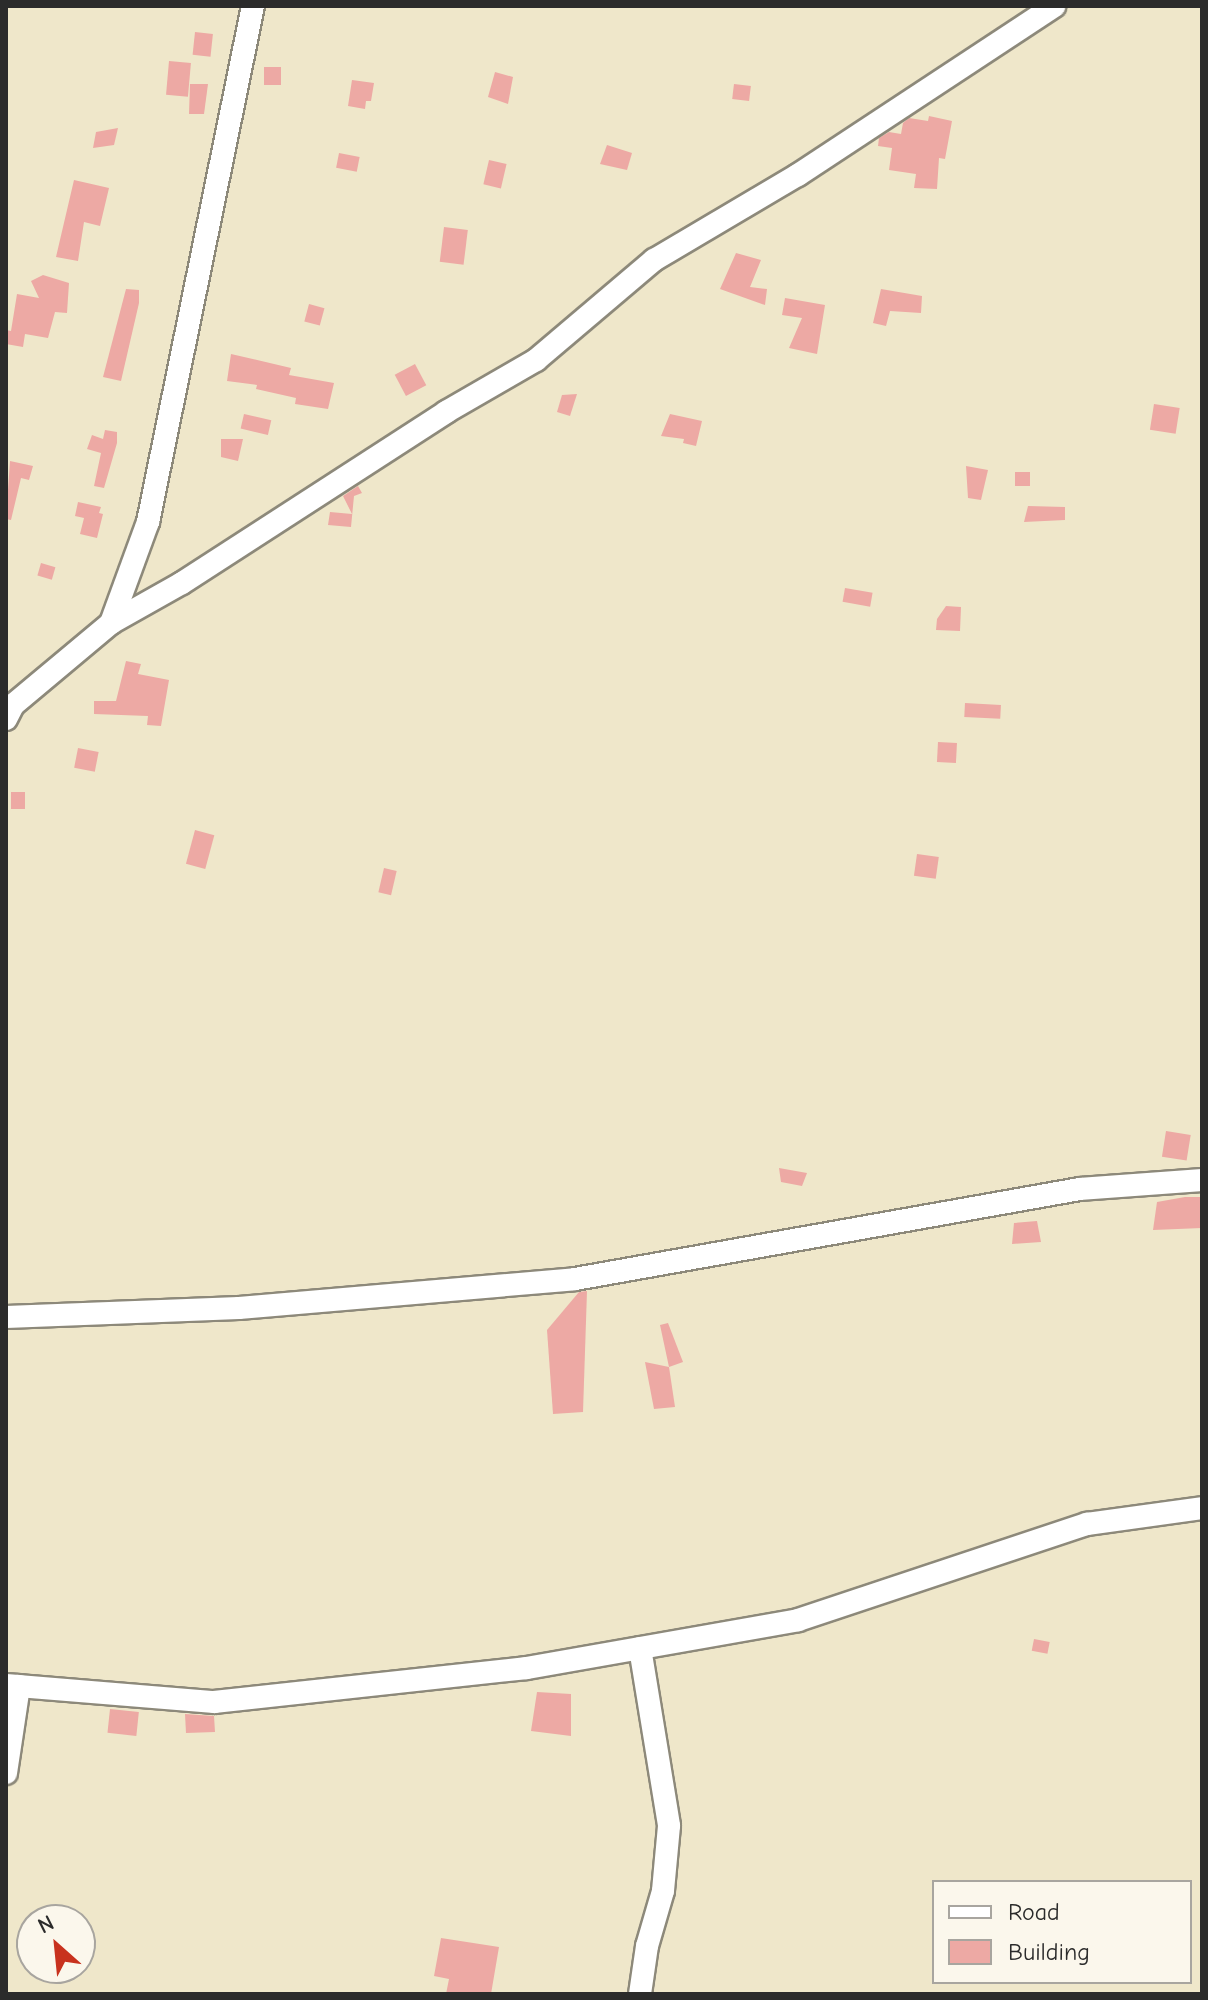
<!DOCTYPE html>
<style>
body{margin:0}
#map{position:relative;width:1208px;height:2000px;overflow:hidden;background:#efe7ca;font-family:"Comic Neue",sans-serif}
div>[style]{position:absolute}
.building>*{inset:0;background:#eda9a4;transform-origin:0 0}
.roads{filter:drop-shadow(2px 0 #8d897a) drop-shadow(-2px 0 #8d897a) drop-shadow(0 2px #8d897a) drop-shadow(0 -2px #8d897a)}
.minor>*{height:22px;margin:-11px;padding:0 11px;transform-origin:11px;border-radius:11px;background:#fff}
span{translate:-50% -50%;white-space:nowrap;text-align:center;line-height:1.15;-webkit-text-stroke:6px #fbf7ec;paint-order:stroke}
.frame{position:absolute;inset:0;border:8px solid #2b2b2b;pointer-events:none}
.legend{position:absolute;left:932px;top:1880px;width:260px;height:104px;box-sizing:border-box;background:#fbf7ec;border:2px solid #a8a59f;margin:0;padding:10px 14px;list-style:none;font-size:24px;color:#2b2b2b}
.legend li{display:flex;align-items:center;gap:16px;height:40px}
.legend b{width:40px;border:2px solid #a8a59f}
.north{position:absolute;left:16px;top:1904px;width:80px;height:80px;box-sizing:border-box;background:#fbf7ec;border:2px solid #a8a59f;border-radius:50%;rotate:333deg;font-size:22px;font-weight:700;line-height:32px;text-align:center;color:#2b2b2b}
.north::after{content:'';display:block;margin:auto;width:28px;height:36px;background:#c8321e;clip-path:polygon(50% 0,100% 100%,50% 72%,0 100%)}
</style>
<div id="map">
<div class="building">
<i style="left:195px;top:32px;width:18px;height:23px;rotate:6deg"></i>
<i style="left:169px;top:61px;width:22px;height:34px;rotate:5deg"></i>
<i style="left:264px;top:67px;width:17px;height:18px"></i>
<i style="clip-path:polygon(495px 72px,513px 77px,508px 104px,488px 97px)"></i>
<i style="clip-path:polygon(352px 80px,374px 83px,371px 101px,366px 101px,365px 109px,348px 106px)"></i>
<i style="clip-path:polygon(190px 84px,208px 84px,204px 114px,189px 114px)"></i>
<i style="left:734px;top:84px;width:17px;height:15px;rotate:7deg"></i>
<i style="clip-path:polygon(929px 116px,952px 121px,945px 159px,939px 158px,937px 189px,914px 188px,916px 174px,889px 170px,892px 148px,878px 146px,879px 138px,889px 132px,901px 134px,903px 123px,909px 118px,928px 121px)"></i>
<i style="clip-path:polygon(118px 128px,114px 145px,93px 148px,96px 132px)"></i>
<i style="clip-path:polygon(607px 145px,632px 153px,627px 170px,600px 164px)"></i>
<i style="left:339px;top:153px;width:21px;height:15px;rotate:11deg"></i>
<i style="left:489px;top:160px;width:18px;height:25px;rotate:13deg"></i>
<i style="clip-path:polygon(74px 180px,109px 188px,100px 226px,84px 222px,78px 261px,56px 257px)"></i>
<i style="left:444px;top:227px;width:24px;height:35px;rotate:7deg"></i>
<i style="clip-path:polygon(736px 253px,761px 260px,750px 287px,767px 289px,765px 305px,720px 289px)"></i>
<i style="clip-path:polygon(43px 275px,69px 283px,67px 313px,55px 312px,48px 338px,25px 334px,23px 347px,6px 344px,6px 330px,11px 331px,17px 294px,39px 298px,31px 281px)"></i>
<i style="clip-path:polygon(126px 289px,139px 290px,139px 303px,121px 381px,103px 377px)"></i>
<i style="clip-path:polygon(881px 289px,922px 296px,921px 313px,890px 311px,886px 326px,873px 323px)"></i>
<i style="clip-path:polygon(785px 298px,825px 305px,817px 354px,789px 348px,802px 318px,782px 315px)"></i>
<i style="left:309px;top:304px;width:16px;height:18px;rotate:15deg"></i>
<i style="clip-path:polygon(231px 354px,291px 368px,289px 375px,334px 383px,328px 409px,295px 404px,296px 398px,256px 389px,257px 385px,227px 381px)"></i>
<i style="left:415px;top:364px;width:24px;height:23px;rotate:62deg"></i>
<i style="clip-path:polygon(577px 394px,570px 416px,557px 412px,562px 395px)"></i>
<i style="left:1154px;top:404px;width:26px;height:26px;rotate:9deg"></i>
<i style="left:244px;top:414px;width:28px;height:15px;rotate:13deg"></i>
<i style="clip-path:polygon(670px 414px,702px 421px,696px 446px,683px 443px,684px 439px,661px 436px)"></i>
<i style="clip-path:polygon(105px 430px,117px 432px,117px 443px,104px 488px,94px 486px,101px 453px,87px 449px,92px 435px,103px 439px)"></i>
<i style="clip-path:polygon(221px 439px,243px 439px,238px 461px,221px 457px)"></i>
<i style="clip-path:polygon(10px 461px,33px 466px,29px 480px,21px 478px,11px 520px,6px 519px)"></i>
<i style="clip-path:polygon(966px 466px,988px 470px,981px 500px,968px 498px)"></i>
<i style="left:1015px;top:472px;width:15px;height:14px"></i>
<i style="clip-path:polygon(358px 486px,362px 493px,354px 496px,351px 527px,328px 525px,330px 512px,352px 514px,343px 496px)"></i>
<i style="clip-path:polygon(78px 502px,101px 507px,99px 513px,103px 514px,97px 538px,80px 534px,84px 518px,75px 516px)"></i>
<i style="clip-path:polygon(1028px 506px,1065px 507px,1065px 520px,1024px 522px)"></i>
<i style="left:41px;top:563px;width:15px;height:13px;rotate:16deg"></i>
<i style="left:845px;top:588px;width:28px;height:14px;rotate:10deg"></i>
<i style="clip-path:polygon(946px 606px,961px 607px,960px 631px,936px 630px,937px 619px)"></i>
<i style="clip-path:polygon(126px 661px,141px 664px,138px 674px,169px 680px,161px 726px,147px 725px,148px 716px,94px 714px,94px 701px,116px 701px)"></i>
<i style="left:965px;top:703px;width:36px;height:14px;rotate:3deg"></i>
<i style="left:938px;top:742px;width:19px;height:20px;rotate:3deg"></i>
<i style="left:78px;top:748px;width:21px;height:20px;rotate:11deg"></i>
<i style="left:11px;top:792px;width:14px;height:17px"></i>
<i style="left:195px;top:830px;width:20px;height:35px;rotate:15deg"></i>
<i style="left:917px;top:854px;width:22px;height:22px;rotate:8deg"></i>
<i style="left:384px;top:868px;width:13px;height:25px;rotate:13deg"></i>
<i style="left:1166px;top:1131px;width:25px;height:26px;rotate:9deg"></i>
<i style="clip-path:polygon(779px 1168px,807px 1173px,802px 1186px,781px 1182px)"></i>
<i style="clip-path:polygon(1185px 1197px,1202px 1197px,1202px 1228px,1153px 1230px,1157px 1202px)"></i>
<i style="clip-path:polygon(1037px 1221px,1041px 1242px,1012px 1244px,1014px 1223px)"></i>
<i style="clip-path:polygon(587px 1291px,583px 1412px,553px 1414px,547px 1330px,579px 1292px)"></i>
<i style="clip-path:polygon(668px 1323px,683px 1362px,669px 1367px,660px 1325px)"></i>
<i style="clip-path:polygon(645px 1362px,669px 1367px,675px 1407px,654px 1409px)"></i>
<i style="left:1034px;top:1639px;width:16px;height:12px;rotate:11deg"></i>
<i style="clip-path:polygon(537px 1692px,571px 1694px,571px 1736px,531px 1731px)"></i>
<i style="left:110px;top:1709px;width:29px;height:24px;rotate:6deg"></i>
<i style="clip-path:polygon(185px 1714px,214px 1716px,215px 1732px,186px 1733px)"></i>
<i style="clip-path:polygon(441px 1938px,499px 1947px,491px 1994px,446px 1994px,449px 1979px,434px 1976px)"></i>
</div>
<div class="roads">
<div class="minor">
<i style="left:111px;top:623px;width:108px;rotate:-69.9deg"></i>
<i style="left:148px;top:522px;width:527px;rotate:-78.5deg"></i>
<i style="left:6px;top:719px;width:16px;rotate:-63deg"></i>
<i style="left:13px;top:705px;width:128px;rotate:-39.9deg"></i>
<i style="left:111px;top:623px;width:81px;rotate:-29.4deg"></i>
<i style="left:182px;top:583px;width:315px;rotate:-32.9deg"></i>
<i style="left:446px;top:412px;width:104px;rotate:-30deg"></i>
<i style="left:536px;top:360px;width:155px;rotate:-40.3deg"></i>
<i style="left:654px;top:260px;width:167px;rotate:-30.6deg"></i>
<i style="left:798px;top:175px;width:307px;rotate:-33.4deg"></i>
<i style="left:6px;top:1317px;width:233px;rotate:-2.2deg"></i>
<i style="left:239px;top:1308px;width:337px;rotate:-4.9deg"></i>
<i style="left:575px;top:1279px;width:513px;rotate:-10.11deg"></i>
<i style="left:1080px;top:1189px;width:122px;rotate:-4.2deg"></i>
<i style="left:640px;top:1648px;width:180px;rotate:80.7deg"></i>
<i style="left:669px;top:1826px;width:65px;rotate:95.3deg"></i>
<i style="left:663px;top:1891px;width:57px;rotate:106.2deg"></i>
<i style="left:647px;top:1946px;width:49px;rotate:98.3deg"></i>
<i style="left:6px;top:1685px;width:209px;rotate:4.7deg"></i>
<i style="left:214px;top:1702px;width:315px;rotate:-6.2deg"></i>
<i style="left:527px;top:1668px;width:275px;rotate:-10deg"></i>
<i style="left:798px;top:1620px;width:305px;rotate:-18.4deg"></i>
<i style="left:1087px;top:1524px;width:116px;rotate:-7.9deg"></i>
<i style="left:6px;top:1773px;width:88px;rotate:-81.5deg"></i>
</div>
</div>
<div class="frame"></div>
<ul class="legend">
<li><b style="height:10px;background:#fff"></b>Road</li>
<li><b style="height:22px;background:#eda9a4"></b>Building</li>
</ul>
<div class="north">N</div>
</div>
